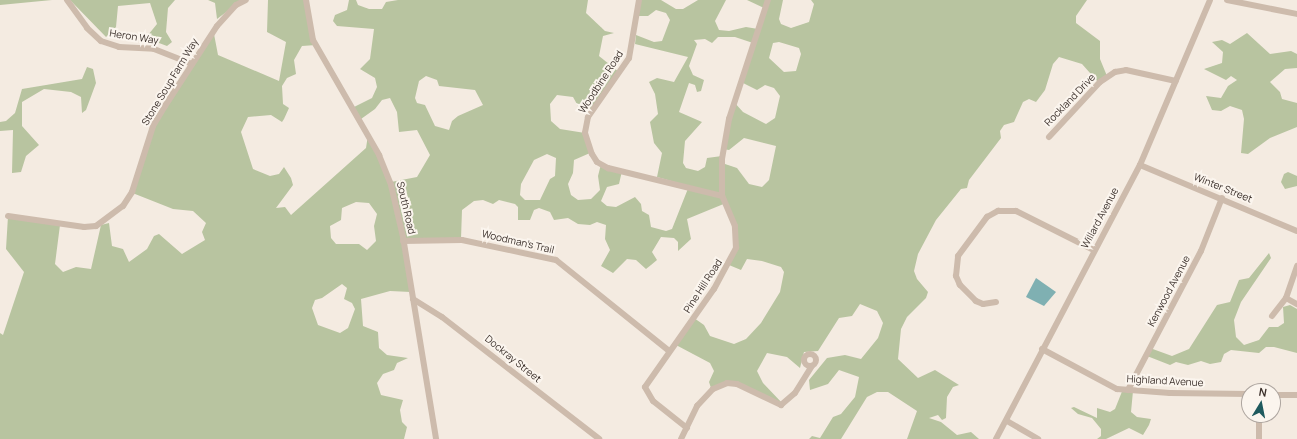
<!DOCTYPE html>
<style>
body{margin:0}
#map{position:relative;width:1297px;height:439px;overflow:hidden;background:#f4ebe1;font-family:Manrope,sans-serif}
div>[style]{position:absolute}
.green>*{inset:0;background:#b8c4a0}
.water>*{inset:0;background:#7fb0b2}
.minor>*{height:6px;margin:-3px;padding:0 3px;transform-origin:3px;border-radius:3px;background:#cdbbac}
.minor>.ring{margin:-3px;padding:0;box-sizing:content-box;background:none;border:6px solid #cdbbac;border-radius:50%}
span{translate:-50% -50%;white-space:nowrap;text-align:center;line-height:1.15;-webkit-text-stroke:4px #fbf5ee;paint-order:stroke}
.street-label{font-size:10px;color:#3b302b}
.north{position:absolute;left:1241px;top:383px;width:40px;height:40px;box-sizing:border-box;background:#fbf5ee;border:1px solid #aea6a0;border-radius:50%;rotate:10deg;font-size:11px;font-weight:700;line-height:16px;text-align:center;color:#3b302b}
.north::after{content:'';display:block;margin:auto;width:14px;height:18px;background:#1f5a5e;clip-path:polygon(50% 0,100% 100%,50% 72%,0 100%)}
</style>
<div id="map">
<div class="green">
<i style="clip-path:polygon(0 0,52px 0,0 5px)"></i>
<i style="clip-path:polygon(70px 0,175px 0,168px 8px,166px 32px,172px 42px,167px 46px,151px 40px,148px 35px,157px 24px,150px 3px,118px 6px,116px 27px,106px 37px)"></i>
<i style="clip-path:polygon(208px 0,242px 0,217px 19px,215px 3px)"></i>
<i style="clip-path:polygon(evenodd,268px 0,306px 0,316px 45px,302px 46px,294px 60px,296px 74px,287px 78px,282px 86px,283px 104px,289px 108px,284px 119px,282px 122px,271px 115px,248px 117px,241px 132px,253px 169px,270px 176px,279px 174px,284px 167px,291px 178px,293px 185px,276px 208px,285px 207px,291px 215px,366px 148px,368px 135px,391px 182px,417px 177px,430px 155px,417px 130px,399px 132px,397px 112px,390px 98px,382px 100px,375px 109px,361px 119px,354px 107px,372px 98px,377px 87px,375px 78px,360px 69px,370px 59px,374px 29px,337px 26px,333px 21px,335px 15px,347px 10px,349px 0,356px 0,358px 5px,369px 9px,382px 9px,386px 2px,398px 0,588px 0,586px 13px,605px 31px,614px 33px,603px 36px,599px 56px,619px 72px,592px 110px,578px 106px,573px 97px,557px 95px,550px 104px,551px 121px,560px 129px,585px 133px,590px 153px,574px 160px,573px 173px,568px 184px,571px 195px,578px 200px,591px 199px,600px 190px,598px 176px,601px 164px,622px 171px,619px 184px,607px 187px,601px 201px,607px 206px,616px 207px,635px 197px,641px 204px,642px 211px,649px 215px,651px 227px,666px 231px,672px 229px,689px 186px,657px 177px,662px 153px,654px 143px,650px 122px,658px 114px,655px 94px,649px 82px,657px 78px,674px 82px,688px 57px,635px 44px,636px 35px,654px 42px,662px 41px,670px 20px,666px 13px,656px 10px,648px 16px,637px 16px,637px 0,661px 0,676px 9px,683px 9px,698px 0,726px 0,715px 21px,719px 30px,729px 31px,746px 27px,758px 29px,764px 8px,747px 0,783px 0,779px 19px,781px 24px,791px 28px,809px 22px,814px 4px,811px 0,1087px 0,1076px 16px,1076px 23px,1100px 41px,1100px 59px,1107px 76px,1098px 82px,1082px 64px,1059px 57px,1053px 64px,1045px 90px,1036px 102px,1029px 99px,1023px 102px,1014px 122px,1004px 125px,1000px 131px,1001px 138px,969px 180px,967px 188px,961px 189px,936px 220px,918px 254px,914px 271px,917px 279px,928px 292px,926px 298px,907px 317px,901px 329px,898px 359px,918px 378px,935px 370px,959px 385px,953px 387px,947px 397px,946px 418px,942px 420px,938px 415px,929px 418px,941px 422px,957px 435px,971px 432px,979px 439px,907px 439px,917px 411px,888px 392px,877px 392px,867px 397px,841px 439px,809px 439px,812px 436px,820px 438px,833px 417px,841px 414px,855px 397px,859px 377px,839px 370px,828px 384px,810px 390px,809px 380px,827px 358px,845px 355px,861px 359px,878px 338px,883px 323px,877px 311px,860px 304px,852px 316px,839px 318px,818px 351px,804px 352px,800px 368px,787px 357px,767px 353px,757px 371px,763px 383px,783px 404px,738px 383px,711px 388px,709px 382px,714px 371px,710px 363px,676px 345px,694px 318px,704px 325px,710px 336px,734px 344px,746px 339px,761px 323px,780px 292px,784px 272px,781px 267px,762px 261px,747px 259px,741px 270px,729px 265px,737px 239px,726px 203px,687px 219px,691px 239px,678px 251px,678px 242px,674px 238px,661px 237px,652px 252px,657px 260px,651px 265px,646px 269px,636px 260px,627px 259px,613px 273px,601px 266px,610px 250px,605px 239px,606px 225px,597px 222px,590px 225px,578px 224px,568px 218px,554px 220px,550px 212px,539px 208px,534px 210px,530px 220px,518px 220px,518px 207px,515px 204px,499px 200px,493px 204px,483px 200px,474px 201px,462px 210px,461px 239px,404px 240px,411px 292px,390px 291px,361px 299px,363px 326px,378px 332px,379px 348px,387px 355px,408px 358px,397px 363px,394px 370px,383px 374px,377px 383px,381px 395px,403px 400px,400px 410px,402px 422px,407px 427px,404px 439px,0 439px,0 333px,3px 335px,24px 272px,6px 249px,8px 216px,60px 225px,55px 264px,63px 272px,76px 267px,91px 269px,101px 225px,109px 223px,112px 246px,123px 249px,129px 262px,147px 249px,154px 236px,159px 234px,182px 254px,205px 240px,202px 232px,206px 223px,193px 211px,173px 209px,130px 192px,156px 116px,214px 34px,218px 55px,279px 81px,286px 42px,267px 32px,268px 0,718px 37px,735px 37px,753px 43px,741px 82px,757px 90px,765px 85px,774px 88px,780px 96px,775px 118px,766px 124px,743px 112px,734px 102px,723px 149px,729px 150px,744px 138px,776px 146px,769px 180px,762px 187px,749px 184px,737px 168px,722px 163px,722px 156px,707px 158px,705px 167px,698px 171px,686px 168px,683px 163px,685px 141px,702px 122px,679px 112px,689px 83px,695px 85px,697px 92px,701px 91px,704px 80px,693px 75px,689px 66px,697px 44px,694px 40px,705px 39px,712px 43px,718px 37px,268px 0,779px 42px,799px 48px,801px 54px,796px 71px,784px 72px,769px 58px,773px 43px,779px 42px,268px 0,426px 76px,437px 80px,439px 86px,475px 90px,483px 105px,458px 116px,452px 121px,449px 130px,435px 126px,425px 105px,417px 103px,415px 98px,419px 81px,426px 76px,268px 0,547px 154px,556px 158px,555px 176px,550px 179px,540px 200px,525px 200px,520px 195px,521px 184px,534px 160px,547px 154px,268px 0,356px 202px,369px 203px,377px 214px,374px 226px,376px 241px,367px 250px,359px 244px,336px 244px,331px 238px,330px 226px,341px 220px,342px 208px,356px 202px,268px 0,342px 284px,347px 288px,344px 299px,352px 303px,355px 309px,348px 328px,340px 333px,318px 325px,312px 308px,315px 300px,322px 298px,342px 284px)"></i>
<i style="clip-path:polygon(1247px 33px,1270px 54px,1291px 51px,1297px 54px,1297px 68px,1285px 69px,1270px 82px,1280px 92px,1282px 99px,1297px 103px,1297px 127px,1270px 138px,1248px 154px,1241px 153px,1244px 119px,1242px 110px,1230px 106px,1221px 111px,1212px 110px,1206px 96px,1221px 98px,1228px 86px,1237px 80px,1231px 76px,1226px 80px,1204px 69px,1222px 63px,1223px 52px,1212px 42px,1222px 40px,1230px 44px)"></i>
<i style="clip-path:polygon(87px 67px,93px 69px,96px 83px,86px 110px,82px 113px,81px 97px,71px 92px,44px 89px,22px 102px,22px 126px,39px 145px,26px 156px,21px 172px,12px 173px,13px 130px,0 131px,0 122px,6px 121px,15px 113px,22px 89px,82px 79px)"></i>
<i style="clip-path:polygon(1288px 172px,1297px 176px,1297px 186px,1285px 189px,1281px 182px,1284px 174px)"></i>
<i style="clip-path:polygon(1269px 253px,1271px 258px,1241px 302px,1234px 320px,1236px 337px,1244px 345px,1259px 340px,1269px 327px,1278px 327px,1284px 323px,1283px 307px,1290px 305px,1297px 309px,1297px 353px,1274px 347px,1266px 347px,1259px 353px,1231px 350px,1224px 354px,1221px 362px,1210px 364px,1201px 361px,1188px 365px,1176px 362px,1170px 365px,1147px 356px,1150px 348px,1172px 356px,1189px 349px,1217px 305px,1230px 302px,1239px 280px,1249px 278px)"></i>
<i style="clip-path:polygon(1123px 389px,1133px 391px,1131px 412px,1137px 417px,1151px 419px,1149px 425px,1143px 435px,1129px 428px,1106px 439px,1097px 439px,1101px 436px,1101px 429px,1092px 418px,1078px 414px,1071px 408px,1074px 407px,1097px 418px,1097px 408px,1110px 412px,1115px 409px)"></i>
</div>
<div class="water">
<i style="clip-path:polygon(1036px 278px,1056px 292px,1044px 306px,1026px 297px)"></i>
</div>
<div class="minor">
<i style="left:67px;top:0;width:34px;rotate:54deg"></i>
<i style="left:87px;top:28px;width:19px;rotate:43deg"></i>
<i style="left:101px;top:41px;width:19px;rotate:18deg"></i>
<i style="left:119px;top:47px;width:35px;rotate:3deg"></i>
<i style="left:154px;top:49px;width:41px;rotate:21.5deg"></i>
<i style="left:306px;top:0;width:41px;rotate:80.1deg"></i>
<i style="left:313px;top:40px;width:133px;rotate:60.1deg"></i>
<i style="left:379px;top:155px;width:32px;rotate:68deg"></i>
<i style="left:391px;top:185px;width:53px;rotate:77deg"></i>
<i style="left:403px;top:237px;width:205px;rotate:80.7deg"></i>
<i style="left:639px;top:0;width:59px;rotate:99.8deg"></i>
<i style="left:629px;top:58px;width:72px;rotate:124.8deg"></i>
<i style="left:588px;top:117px;width:16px;rotate:101deg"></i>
<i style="left:585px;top:133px;width:22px;rotate:72deg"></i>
<i style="left:592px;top:154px;width:9px;rotate:58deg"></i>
<i style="left:597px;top:162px;width:13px;rotate:29deg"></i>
<i style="left:608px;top:168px;width:117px;rotate:13.8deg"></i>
<i style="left:1227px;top:0;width:71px;rotate:11.3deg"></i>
<i style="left:1049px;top:137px;width:75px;rotate:-47.2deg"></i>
<i style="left:1100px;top:82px;width:18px;rotate:-34deg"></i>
<i style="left:1115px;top:72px;width:11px;rotate:-10deg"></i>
<i style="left:1126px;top:70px;width:51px;rotate:12.4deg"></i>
<i style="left:1140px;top:165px;width:170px;rotate:22.8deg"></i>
<i style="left:8px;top:216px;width:77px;rotate:8.2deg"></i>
<i style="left:84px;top:227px;width:12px;rotate:-5deg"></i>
<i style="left:96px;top:226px;width:34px;rotate:-37deg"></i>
<i style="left:123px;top:206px;width:17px;rotate:-57deg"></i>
<i style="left:132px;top:192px;width:69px;rotate:-72.3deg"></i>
<i style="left:153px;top:126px;width:23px;rotate:-59deg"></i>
<i style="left:165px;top:106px;width:95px;rotate:-57deg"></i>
<i style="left:217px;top:26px;width:28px;rotate:-48deg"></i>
<i style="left:236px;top:5px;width:11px;rotate:-27deg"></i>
<i style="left:403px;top:241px;width:59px;rotate:-1deg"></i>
<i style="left:462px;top:240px;width:96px;rotate:12deg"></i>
<i style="left:556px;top:260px;width:145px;rotate:38.8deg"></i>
<i style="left:1286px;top:298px;width:13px;rotate:29deg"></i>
<i style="left:413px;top:299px;width:34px;rotate:32deg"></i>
<i style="left:442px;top:317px;width:199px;rotate:37.8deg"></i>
<i style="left:996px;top:302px;width:13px;rotate:171deg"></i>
<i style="left:983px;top:304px;width:8px;rotate:-157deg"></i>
<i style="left:976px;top:301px;width:23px;rotate:-135deg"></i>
<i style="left:960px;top:285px;width:10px;rotate:-114deg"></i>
<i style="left:956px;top:276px;width:20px;rotate:-84deg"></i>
<i style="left:958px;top:256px;width:49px;rotate:-53.4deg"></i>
<i style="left:987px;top:217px;width:13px;rotate:-29deg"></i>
<i style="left:998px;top:211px;width:18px"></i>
<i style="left:1016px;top:211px;width:87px;rotate:26.6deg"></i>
<i style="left:1272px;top:316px;width:23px;rotate:-52deg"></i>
<i style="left:1286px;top:298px;width:34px;rotate:-71deg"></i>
<i style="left:1042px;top:349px;width:85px;rotate:28.1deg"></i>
<i style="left:1117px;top:389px;width:53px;rotate:4.3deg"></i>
<i style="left:1170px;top:393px;width:79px;rotate:0.7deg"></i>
<i class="ring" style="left:804px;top:354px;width:6px;height:6px"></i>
<i style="left:1128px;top:390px;width:157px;rotate:-62.3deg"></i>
<i style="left:1201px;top:251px;width:57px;rotate:-68.4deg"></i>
<i style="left:1273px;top:395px;width:24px"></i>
<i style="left:1007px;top:421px;width:36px;rotate:30deg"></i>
<i style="left:687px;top:428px;width:43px;rotate:-141.5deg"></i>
<i style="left:653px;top:401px;width:16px;rotate:-120deg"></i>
<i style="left:645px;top:387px;width:120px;rotate:-54.9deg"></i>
<i style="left:714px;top:289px;width:47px;rotate:-61.8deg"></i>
<i style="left:736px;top:248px;width:22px;rotate:-93deg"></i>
<i style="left:735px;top:226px;width:34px;rotate:-113deg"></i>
<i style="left:722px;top:195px;width:36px;rotate:-90deg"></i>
<i style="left:722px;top:159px;width:41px;rotate:-80.1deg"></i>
<i style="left:729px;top:119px;width:125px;rotate:-71.9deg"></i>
<i style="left:681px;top:439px;width:37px;rotate:-64deg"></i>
<i style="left:697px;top:406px;width:23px;rotate:-47deg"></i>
<i style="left:713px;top:389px;width:15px;rotate:-23deg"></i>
<i style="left:727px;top:383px;width:10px;rotate:6deg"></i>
<i style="left:737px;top:384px;width:49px;rotate:25.5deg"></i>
<i style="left:781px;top:405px;width:18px;rotate:-41deg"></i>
<i style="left:795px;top:393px;width:32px;rotate:-58deg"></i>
<i style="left:996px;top:439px;width:310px;rotate:-62.3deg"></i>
<i style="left:1140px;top:165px;width:179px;rotate:-67deg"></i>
<i style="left:1259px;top:439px;width:24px;rotate:-90deg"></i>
</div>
<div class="street-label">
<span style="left:134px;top:37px;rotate:9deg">Heron Way</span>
<span style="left:170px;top:82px;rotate:-59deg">Stone Soup Farm Way</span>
<span style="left:601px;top:82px;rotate:-57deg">Woodbine Road</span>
<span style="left:1070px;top:100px;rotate:-46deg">Rockland Drive</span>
<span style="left:1223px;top:188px;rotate:22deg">Winter Street</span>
<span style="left:406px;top:208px;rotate:77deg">South Road</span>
<span style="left:1100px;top:218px;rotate:-62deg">Willard Avenue</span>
<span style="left:518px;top:242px;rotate:13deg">Woodman's Trail</span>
<span style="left:703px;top:286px;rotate:-57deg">Pine Hill Road</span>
<span style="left:1169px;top:291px;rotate:-62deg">Kenwood Avenue</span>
<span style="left:513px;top:359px;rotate:39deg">Dockray Street</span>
<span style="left:1165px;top:381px;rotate:3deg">Highland Avenue</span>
</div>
<div class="north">N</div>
</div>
